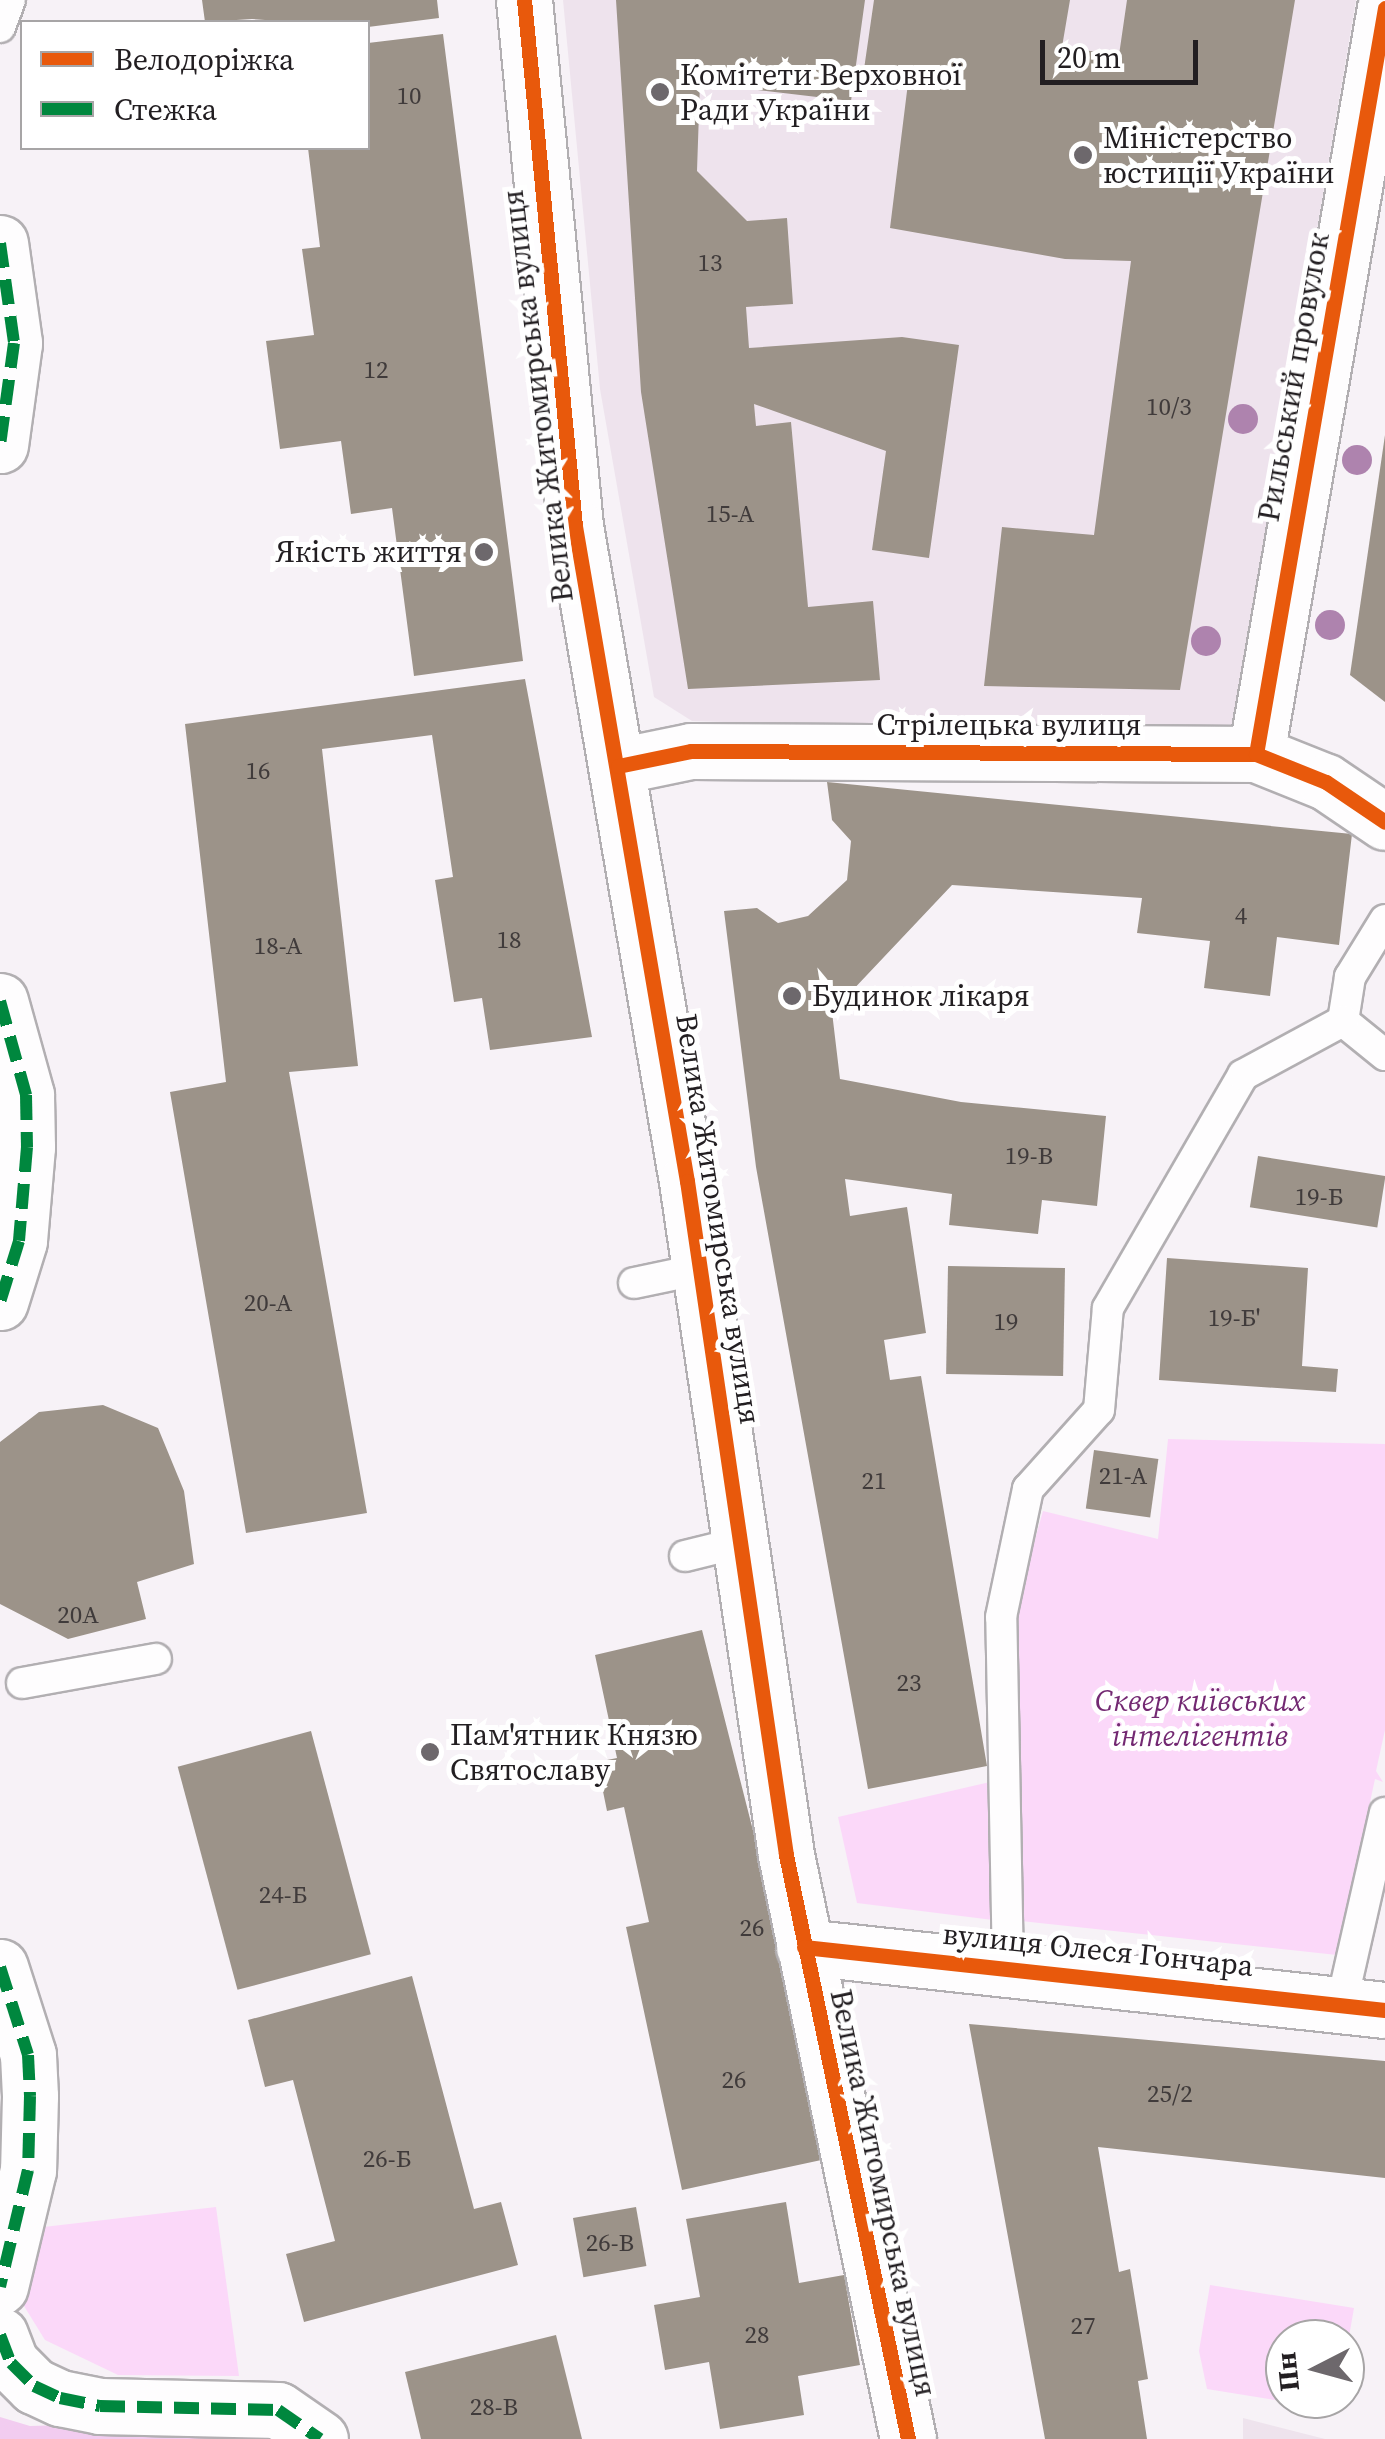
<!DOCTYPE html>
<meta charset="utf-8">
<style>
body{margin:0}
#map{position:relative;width:1385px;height:2439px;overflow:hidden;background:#f7f2f7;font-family:"Source Serif 4",serif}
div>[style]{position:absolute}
.built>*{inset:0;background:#eee3ed}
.green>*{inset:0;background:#fbd8f9}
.forest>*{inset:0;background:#f2ccf0}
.building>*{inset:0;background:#9c9389;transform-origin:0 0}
.roads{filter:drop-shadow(2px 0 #b2afb2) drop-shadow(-2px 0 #b2afb2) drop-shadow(0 2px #b2afb2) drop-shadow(0 -2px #b2afb2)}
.lane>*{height:30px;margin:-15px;padding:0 15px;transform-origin:15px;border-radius:15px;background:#fefdfe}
.street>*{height:55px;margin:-27.5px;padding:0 27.5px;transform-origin:27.5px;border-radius:27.5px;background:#fefdfe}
.secondary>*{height:55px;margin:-27.5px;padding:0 27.5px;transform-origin:27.5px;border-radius:27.5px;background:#fefdfe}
.quiet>*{height:12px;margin-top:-6px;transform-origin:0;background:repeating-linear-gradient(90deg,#00873e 0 25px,transparent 0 37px)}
.cycleway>*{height:15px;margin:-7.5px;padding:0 7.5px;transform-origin:7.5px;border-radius:7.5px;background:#e8590c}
.trees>*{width:30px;height:30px;margin:-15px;border-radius:50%;background:#ae83ae}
.dots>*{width:28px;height:28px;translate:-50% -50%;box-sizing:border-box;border:5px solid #fff;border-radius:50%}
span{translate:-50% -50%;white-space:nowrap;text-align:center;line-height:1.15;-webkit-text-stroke:10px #fff;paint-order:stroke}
.number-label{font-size:25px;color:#403b3b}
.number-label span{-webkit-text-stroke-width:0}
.poi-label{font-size:30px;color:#221e21}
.left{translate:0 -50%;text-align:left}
.right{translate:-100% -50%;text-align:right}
.street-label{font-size:30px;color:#221e21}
.park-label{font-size:30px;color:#732972;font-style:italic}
.legend{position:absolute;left:20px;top:20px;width:350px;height:130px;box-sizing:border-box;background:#fff;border:2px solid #a7a5a6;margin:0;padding:12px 18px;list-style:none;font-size:30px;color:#221e21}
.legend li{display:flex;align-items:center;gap:20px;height:50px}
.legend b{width:50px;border:2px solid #a7a5a6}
.north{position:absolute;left:1265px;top:2319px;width:100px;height:100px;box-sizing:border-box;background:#fff;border:2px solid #a7a5a6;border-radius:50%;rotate:264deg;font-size:28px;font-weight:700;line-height:40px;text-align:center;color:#221e21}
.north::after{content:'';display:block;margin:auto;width:35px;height:45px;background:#6d686c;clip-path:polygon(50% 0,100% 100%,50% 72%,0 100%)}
.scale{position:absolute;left:1040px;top:40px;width:158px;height:45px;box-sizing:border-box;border:5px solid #221e21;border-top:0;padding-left:12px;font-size:30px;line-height:35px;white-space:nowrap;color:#221e21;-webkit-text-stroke:8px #fff;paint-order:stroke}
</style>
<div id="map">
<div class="built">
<i style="clip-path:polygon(563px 0,1356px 0,1232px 730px,1213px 738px,692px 721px,654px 697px,600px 389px)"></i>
<i style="clip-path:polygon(1243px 2418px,1325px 2439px,1243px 2439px)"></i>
</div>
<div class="green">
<i style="clip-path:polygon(1168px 1439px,1385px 1444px,1385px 1730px,1376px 1771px,1383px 1782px,1375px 1779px,1337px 1955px,1021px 1921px,1012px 1622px,1043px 1511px,1158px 1539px)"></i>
<i style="clip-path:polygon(990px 1782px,993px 1920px,857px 1903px,838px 1817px)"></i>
<i style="clip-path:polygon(216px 2207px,239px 2376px,118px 2375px,45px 2340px,24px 2306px,35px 2228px)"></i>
<i style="clip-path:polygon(1210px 2285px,1354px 2308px,1347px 2348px,1345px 2339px,1285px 2339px,1285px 2399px,1319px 2399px,1318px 2407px,1207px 2389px,1199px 2351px)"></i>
</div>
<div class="forest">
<i style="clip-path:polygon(0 2417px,30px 2426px,241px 2420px,272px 2439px,0 2439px)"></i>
</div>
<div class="building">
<i style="clip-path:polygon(202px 0,437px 0,439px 18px,368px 27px,252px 19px,205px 22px)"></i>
<i style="clip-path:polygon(616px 0,865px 0,851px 101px,700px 83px,697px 171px,747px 221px,787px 218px,793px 304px,746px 307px,749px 348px,902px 337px,959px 345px,929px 558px,872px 550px,886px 451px,754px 404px,756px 426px,791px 422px,808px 607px,873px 601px,880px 680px,688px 689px,641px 392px)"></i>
<i style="clip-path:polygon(874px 0,1070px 0,1062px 47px,1119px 55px,1127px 0,1295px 0,1180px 690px,984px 686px,1002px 527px,1094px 535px,1131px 261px,1065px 259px,890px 228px,908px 83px,863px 76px)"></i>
<i style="clip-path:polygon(443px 34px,523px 661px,414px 676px,392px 508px,351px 514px,341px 441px,280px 449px,266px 341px,314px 335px,302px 249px,320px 247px,308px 148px,368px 148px,368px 43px)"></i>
<i style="clip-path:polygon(1385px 435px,1385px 702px,1350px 675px)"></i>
<i style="clip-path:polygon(525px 679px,592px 1037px,490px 1050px,482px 998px,454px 1002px,435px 880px,453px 877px,432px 735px,322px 749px,358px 1066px,289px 1072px,367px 1513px,246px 1533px,170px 1092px,226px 1082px,185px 724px)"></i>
<i style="clip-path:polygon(827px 782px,1352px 834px,1339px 945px,1277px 937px,1270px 996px,1204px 988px,1210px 941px,1137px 933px,1142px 898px,952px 885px,832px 1012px,840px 1079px,961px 1102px,1106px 1116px,1097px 1206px,1042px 1200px,1038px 1234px,949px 1225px,952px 1194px,845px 1179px,850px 1216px,907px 1207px,926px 1333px,884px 1340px,890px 1380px,921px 1376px,987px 1766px,868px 1789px,756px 1167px,724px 911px,757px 908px,778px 923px,808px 916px,847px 880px,851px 841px,832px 820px)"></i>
<i style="left:1258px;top:1156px;width:129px;height:52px;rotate:9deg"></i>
<i style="clip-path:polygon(1167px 1258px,1308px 1268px,1302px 1366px,1338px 1369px,1336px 1392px,1159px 1380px)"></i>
<i style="left:948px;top:1266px;width:117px;height:108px;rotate:1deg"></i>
<i style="clip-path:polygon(103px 1405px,158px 1428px,184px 1491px,194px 1564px,137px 1582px,146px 1619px,68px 1639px,0 1604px,0 1442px,39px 1412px)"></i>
<i style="left:1094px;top:1450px;width:65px;height:59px;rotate:8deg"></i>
<i style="clip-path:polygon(702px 1630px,761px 1862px,826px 2159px,682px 2190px,626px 1927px,649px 1922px,624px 1807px,607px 1811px,597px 1762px,617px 1758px,595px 1655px)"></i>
<i style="left:311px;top:1731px;width:231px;height:138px;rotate:75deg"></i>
<i style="clip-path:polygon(412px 1976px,474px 2209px,501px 2202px,518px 2265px,304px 2322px,286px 2254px,335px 2241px,293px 2080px,265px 2087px,248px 2020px)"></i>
<i style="clip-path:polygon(969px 2024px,1385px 2061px,1385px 2178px,1098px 2147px,1119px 2272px,1130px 2269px,1148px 2379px,1138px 2381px,1147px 2439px,1045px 2439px)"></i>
<i style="clip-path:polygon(786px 2202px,799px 2283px,844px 2275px,860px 2365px,798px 2376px,804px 2415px,720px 2429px,709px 2362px,665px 2370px,654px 2305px,700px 2297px,686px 2219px)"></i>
<i style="left:636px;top:2207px;width:60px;height:64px;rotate:80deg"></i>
<i style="clip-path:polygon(556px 2335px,582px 2439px,421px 2439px,405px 2372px)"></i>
</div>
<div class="roads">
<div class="lane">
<i style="left:0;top:27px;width:29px;rotate:-70deg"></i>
<i style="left:1385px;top:920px;width:67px;rotate:121.6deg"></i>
<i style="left:1350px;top:977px;width:45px;rotate:99deg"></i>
<i style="left:1343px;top:1021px;width:54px;rotate:39deg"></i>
<i style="left:634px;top:1283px;width:68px;rotate:-11.8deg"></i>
<i style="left:685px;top:1556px;width:55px;rotate:-13.8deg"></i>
<i style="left:22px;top:1683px;width:136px;rotate:-10.2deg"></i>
<i style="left:1008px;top:1968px;width:351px;rotate:-91.1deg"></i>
<i style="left:1001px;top:1617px;width:131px;rotate:-78.1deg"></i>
<i style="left:1028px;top:1489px;width:106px;rotate:-48.1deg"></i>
<i style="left:1099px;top:1410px;width:102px;rotate:-85deg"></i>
<i style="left:1108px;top:1308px;width:269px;rotate:-59.9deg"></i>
<i style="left:1243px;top:1075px;width:114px;rotate:-28.4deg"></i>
<i style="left:1341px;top:2006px;width:198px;rotate:-77.2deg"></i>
</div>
<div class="street">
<i style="left:0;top:243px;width:101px;rotate:82deg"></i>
<i style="left:14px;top:343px;width:103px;rotate:97.8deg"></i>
<i style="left:1256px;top:754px;width:757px;rotate:-80.19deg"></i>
<i style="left:618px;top:766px;width:75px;rotate:-11.6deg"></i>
<i style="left:691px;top:751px;width:565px;rotate:0.3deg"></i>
<i style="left:1256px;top:754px;width:75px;rotate:21.8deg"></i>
<i style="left:1326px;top:782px;width:71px;rotate:34.1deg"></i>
<i style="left:0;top:1001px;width:98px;rotate:74.5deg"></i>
<i style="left:26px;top:1095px;width:52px;rotate:88.9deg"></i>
<i style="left:27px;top:1147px;width:94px;rotate:94.9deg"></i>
<i style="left:19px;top:1241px;width:64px;rotate:107.3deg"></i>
<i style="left:804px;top:1947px;width:584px;rotate:6.19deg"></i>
<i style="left:0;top:1967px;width:92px;rotate:72.3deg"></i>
<i style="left:28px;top:2055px;width:41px;rotate:87.2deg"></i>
<i style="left:30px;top:2096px;width:74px;rotate:91.5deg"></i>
<i style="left:28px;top:2170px;width:120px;rotate:103.5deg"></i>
<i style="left:0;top:2335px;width:30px;rotate:69deg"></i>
<i style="left:11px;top:2363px;width:33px;rotate:45deg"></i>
<i style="left:34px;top:2386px;width:29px;rotate:25deg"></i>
<i style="left:60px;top:2398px;width:41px;rotate:11.3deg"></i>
<i style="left:100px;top:2406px;width:178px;rotate:1.3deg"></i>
<i style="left:278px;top:2410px;width:51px;rotate:34.6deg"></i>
</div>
<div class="secondary">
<i style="left:524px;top:0;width:528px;rotate:84.46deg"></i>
<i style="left:575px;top:526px;width:665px;rotate:80.3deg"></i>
<i style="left:687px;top:1181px;width:681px;rotate:81.64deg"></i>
<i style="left:786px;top:1855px;width:597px;rotate:78.2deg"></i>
</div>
</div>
<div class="quiet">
<i style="left:0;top:243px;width:101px;rotate:82deg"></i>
<i style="left:14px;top:343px;width:103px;rotate:97.8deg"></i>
<i style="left:0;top:1001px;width:98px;rotate:74.5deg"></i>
<i style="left:26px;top:1095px;width:52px;rotate:88.9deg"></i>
<i style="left:27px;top:1147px;width:94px;rotate:94.9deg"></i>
<i style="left:19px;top:1241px;width:64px;rotate:107.3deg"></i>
<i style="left:0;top:1967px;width:92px;rotate:72.3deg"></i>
<i style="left:28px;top:2055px;width:41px;rotate:87.2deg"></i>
<i style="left:30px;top:2096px;width:74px;rotate:91.5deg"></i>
<i style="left:28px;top:2170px;width:120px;rotate:103.5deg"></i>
<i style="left:0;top:2335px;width:30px;rotate:69deg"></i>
<i style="left:11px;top:2363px;width:33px;rotate:45deg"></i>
<i style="left:34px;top:2386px;width:29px;rotate:25deg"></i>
<i style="left:60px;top:2398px;width:41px;rotate:11.3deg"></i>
<i style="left:100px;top:2406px;width:178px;rotate:1.3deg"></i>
<i style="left:278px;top:2410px;width:51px;rotate:34.6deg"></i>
</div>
<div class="cycleway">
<i style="left:524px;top:0;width:528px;rotate:84.46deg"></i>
<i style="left:575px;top:526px;width:665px;rotate:80.3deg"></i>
<i style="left:687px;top:1181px;width:681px;rotate:81.64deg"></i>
<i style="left:786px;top:1855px;width:597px;rotate:78.2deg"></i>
<i style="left:1256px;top:754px;width:757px;rotate:-80.19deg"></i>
<i style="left:618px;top:766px;width:75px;rotate:-11.6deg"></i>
<i style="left:691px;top:751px;width:565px;rotate:0.3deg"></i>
<i style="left:1256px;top:754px;width:75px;rotate:21.8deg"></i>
<i style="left:1326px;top:782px;width:71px;rotate:34.1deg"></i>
<i style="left:804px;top:1947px;width:584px;rotate:6.19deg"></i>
</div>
<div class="trees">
<i style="left:1243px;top:419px"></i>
<i style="left:1357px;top:460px"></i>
<i style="left:1330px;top:625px"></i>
<i style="left:1206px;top:641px"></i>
</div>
<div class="dots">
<i style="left:660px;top:92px;background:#6d686c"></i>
<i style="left:1083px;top:155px;background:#6d686c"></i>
<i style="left:484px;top:552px;background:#6d686c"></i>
<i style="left:792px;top:996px;background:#6d686c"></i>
<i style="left:430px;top:1752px;background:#6d686c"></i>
</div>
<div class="number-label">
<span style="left:409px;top:95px">10</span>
<span style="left:710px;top:262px">13</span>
<span style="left:376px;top:369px">12</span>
<span style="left:1169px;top:406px">10/3</span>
<span style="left:730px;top:513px">15-А</span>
<span style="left:258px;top:770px">16</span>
<span style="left:1241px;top:915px">4</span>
<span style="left:509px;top:939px">18</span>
<span style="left:278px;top:945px">18-А</span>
<span style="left:1029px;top:1155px">19-В</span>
<span style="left:1319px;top:1196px">19-Б</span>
<span style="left:268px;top:1302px">20-А</span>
<span style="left:1234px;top:1317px">19-Б'</span>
<span style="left:1006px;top:1321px">19</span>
<span style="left:1123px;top:1475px">21-А</span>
<span style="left:874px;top:1480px">21</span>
<span style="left:78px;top:1614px">20А</span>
<span style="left:909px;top:1682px">23</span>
<span style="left:283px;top:1894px">24-Б</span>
<span style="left:752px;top:1927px">26</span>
<span style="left:734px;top:2079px">26</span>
<span style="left:1170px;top:2093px">25/2</span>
<span style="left:387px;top:2158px">26-Б</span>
<span style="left:610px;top:2242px">26-В</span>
<span style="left:1083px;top:2325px">27</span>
<span style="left:757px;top:2334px">28</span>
<span style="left:494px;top:2406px">28-В</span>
</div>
<div class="poi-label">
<span class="left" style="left:680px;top:92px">Комітети Верховної<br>Ради України</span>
<span class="left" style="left:1103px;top:155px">Міністерство<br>юстиції України</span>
<span class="right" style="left:462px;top:552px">Якість життя</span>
<span class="left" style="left:812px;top:996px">Будинок лікаря</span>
<span class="left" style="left:450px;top:1752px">Пам'ятник Князю<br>Святославу</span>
</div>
<div class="street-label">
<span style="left:1294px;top:377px;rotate:-80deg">Рильський провулок</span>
<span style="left:538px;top:396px;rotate:-97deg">Велика Житомирська вулиця</span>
<span style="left:1009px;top:725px">Стрілецька вулиця</span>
<span style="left:718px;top:1219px;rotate:81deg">Велика Житомирська вулиця</span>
<span style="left:1098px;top:1950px;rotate:6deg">вулиця Олеся Гончара</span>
<span style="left:883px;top:2193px;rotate:78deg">Велика Житомирська вулиця</span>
</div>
<div class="park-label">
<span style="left:1200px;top:1718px">Сквер київських<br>інтелігентів</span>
</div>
<ul class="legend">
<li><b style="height:12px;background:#e8590c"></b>Велодоріжка</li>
<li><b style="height:12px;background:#00873e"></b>Стежка</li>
</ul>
<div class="north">Пн</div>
<div class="scale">20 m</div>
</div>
